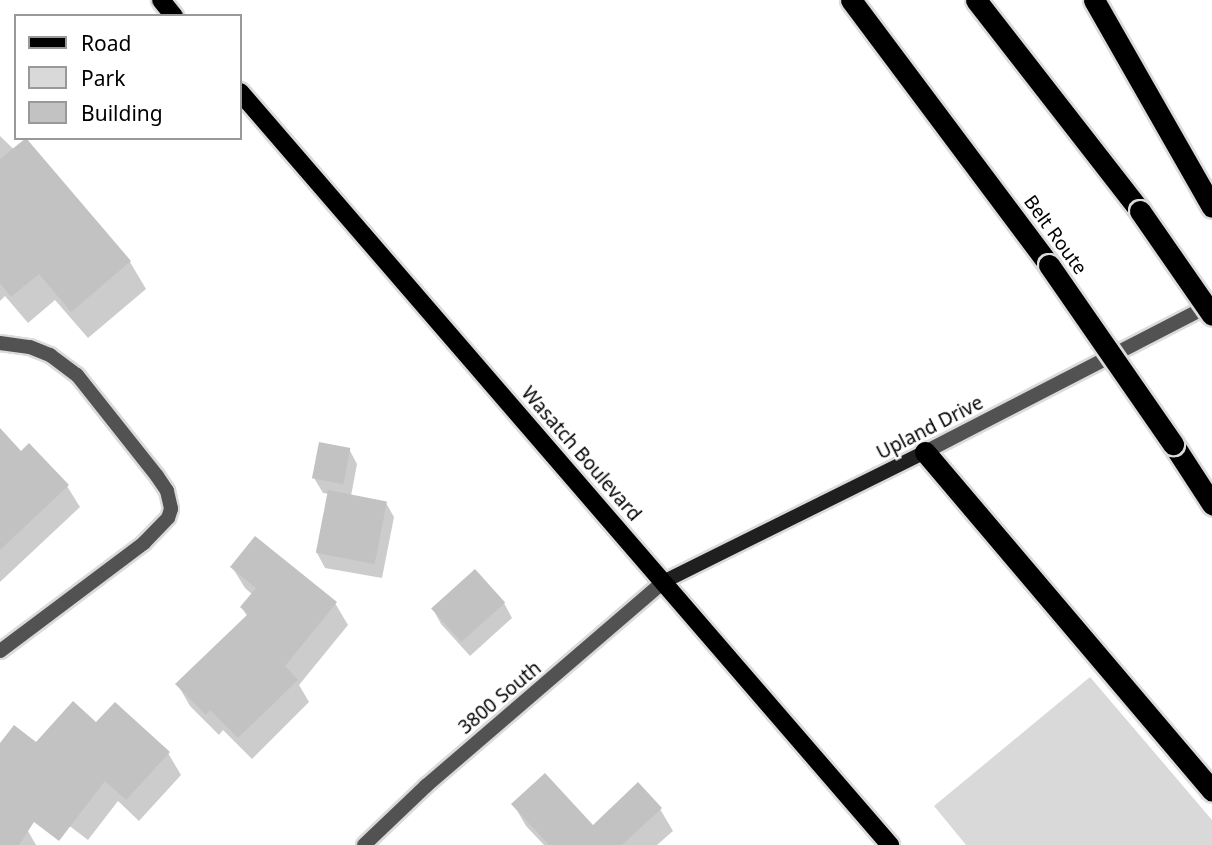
<!DOCTYPE html>
<style>
body{margin:0}
#map{position:relative;width:1212px;height:845px;overflow:hidden;background:#fff;font-family:"Noto Sans",sans-serif}
div>[style]{position:absolute}
.green>*{inset:0;background:#d9d9d9}
.shadow>*{inset:0;background:#0003}
.building>*{inset:0;background:#c2c2c2;transform-origin:0 0}
.roads{filter:drop-shadow(2px 0 #dbdbdb) drop-shadow(-2px 0 #dbdbdb) drop-shadow(0 2px #dbdbdb) drop-shadow(0 -2px #dbdbdb)}
.minor>*{height:14px;margin:-7px;padding:0 7px;transform-origin:7px;border-radius:7px;background:#525252}
.tertiary>*{height:14px;margin:-7px;padding:0 7px;transform-origin:7px;border-radius:7px;background:#525252}
.secondary>*{height:14px;margin:-7px;padding:0 7px;transform-origin:7px;border-radius:7px;background:#1f1f1f}
.primary>*{height:18px;margin:-9px;padding:0 9px;transform-origin:9px;border-radius:9px;background:#000}
.motorway>*{height:21px;margin:-10.5px;padding:0 10.5px;transform-origin:10.5px;border-radius:10.5px;background:#000}
.bridges{filter:drop-shadow(2px 0 #dbdbdb) drop-shadow(-2px 0 #dbdbdb) drop-shadow(0 2px #dbdbdb) drop-shadow(0 -2px #dbdbdb)}
.motorway-bridge>*{height:21px;margin:-10.5px;padding:0 10.5px;transform-origin:10.5px;border-radius:10.5px;background:#000}
span{translate:-50% -50%;white-space:nowrap;text-align:center;line-height:1.15;-webkit-text-stroke:5px #fff;paint-order:stroke}
.street-label{font-size:19px;color:#000}
.legend{position:absolute;left:14px;top:14px;width:228px;height:126px;box-sizing:border-box;background:#fff;border:2px solid #999;margin:0;padding:9px 12px;list-style:none;font-size:21px;color:#000}
.legend li{display:flex;align-items:center;gap:14px;height:35px}
.legend b{width:35px;border:2px solid #999}
</style>
<div id="map">
<div class="green">
<i style="clip-path:polygon(1090px 677px,1212px 820px,1212px 845px,966px 845px,934px 806px)"></i>
</div>
<div class="shadow">
<i style="clip-path:polygon(0 136px,130px 262px,146px 289px,88px 338px,55px 300px,28px 323px,5px 296px,0 301px)"></i>
<i style="clip-path:polygon(349px 449px,357px 464px,351px 496px,386px 503px,394px 517px,382px 578px,325px 568px,317px 553px,329px 494px,323px 493px,314px 478px)"></i>
<i style="clip-path:polygon(0 451px,21px 453px,67px 486px,80px 507px,0 582px)"></i>
<i style="clip-path:polygon(232px 567px,335px 603px,348px 625px,299px 685px,309px 702px,252px 759px,223px 730px,219px 735px,190px 706px,178px 685px,247px 616px,242px 608px,253px 595px,245px 588px)"></i>
<i style="clip-path:polygon(475px 571px,504px 603px,512px 618px,470px 656px,441px 624px,433px 609px)"></i>
<i style="clip-path:polygon(96px 725px,168px 753px,181px 775px,139px 821px,118px 801px,88px 840px,5px 777px,0 767px,0 746px,36px 744px)"></i>
<i style="clip-path:polygon(514px 805px,592px 827px,660px 809px,673px 831px,657px 845px,544px 845px,526px 826px)"></i>
<i style="clip-path:polygon(0 814px,28px 831px,36px 845px,0 845px)"></i>
</div>
<div class="building">
<i style="clip-path:polygon(26px 138px,131px 261px,71px 312px,39px 274px,11px 297px,0 283px,0 159px)"></i>
<i style="clip-path:polygon(0 428px,21px 451px,29px 443px,69px 485px,0 550px)"></i>
<i style="left:319px;top:442px;width:32px;height:37px;rotate:11deg"></i>
<i style="left:328px;top:490px;width:60px;height:64px;rotate:11deg"></i>
<i style="clip-path:polygon(255px 536px,337px 602px,285px 666px,298px 680px,238px 738px,210px 710px,206px 715px,175px 684px,248px 614px,240px 607px,256px 588px,230px 567px)"></i>
<i style="left:475px;top:569px;width:45px;height:59px;rotate:48deg"></i>
<i style="clip-path:polygon(73px 701px,96px 722px,115px 702px,170px 752px,126px 800px,105px 781px,59px 841px,34px 822px,19px 845px,0 845px,0 743px,14px 725px,36px 742px)"></i>
<i style="clip-path:polygon(545px 773px,593px 825px,638px 782px,662px 808px,622px 845px,549px 845px,511px 804px)"></i>
</div>
<div class="roads">
<div class="minor">
<i style="left:0;top:343px;width:30px;rotate:8deg"></i>
<i style="left:30px;top:347px;width:22px;rotate:22deg"></i>
<i style="left:50px;top:355px;width:34px;rotate:37deg"></i>
<i style="left:77px;top:375px;width:129px;rotate:51.6deg"></i>
<i style="left:157px;top:476px;width:18px;rotate:56deg"></i>
<i style="left:167px;top:491px;width:18px;rotate:77deg"></i>
<i style="left:171px;top:509px;width:9px;rotate:108deg"></i>
<i style="left:168px;top:518px;width:35px;rotate:134deg"></i>
<i style="left:144px;top:543px;width:180px;rotate:143.1deg"></i>
</div>
<div class="tertiary">
<i style="left:925px;top:452px;width:323px;rotate:-27.3deg"></i>
<i style="left:364px;top:845px;width:86px;rotate:-43.6deg"></i>
<i style="left:426px;top:786px;width:313px;rotate:-40.7deg"></i>
</div>
<div class="secondary">
<i style="left:663px;top:582px;width:292px;rotate:-26.4deg"></i>
</div>
<div class="primary">
<i style="left:161px;top:0;width:21px;rotate:51deg"></i>
<i style="left:240px;top:92px;width:995px;rotate:49.2deg"></i>
</div>
<div class="motorway">
<i style="left:851px;top:0;width:331px;rotate:53.2deg"></i>
<i style="left:976px;top:0;width:267px;rotate:52.1deg"></i>
<i style="left:1094px;top:0;width:238px;rotate:60.3deg"></i>
<i style="left:1173px;top:444px;width:72px;rotate:57deg"></i>
<i style="left:925px;top:452px;width:444px;rotate:49.7deg"></i>
</div>
</div>
<div class="bridges">
<div class="motorway-bridge">
<i style="left:1140px;top:211px;width:126px;rotate:55.3deg"></i>
<i style="left:1049px;top:265px;width:218px;rotate:55.3deg"></i>
</div>
</div>
<div class="street-label">
<span style="left:1055px;top:235px;rotate:54deg">Belt Route</span>
<span style="left:930px;top:428px;rotate:-27deg">Upland Drive</span>
<span style="left:581px;top:454px;rotate:49deg">Wasatch Boulevard</span>
<span style="left:500px;top:698px;rotate:-40deg">3800 South</span>
</div>
<ul class="legend">
<li><b style="height:9px;background:#000"></b>Road</li>
<li><b style="height:19px;background:#d9d9d9"></b>Park</li>
<li><b style="height:19px;background:#c2c2c2"></b>Building</li>
</ul>
</div>
